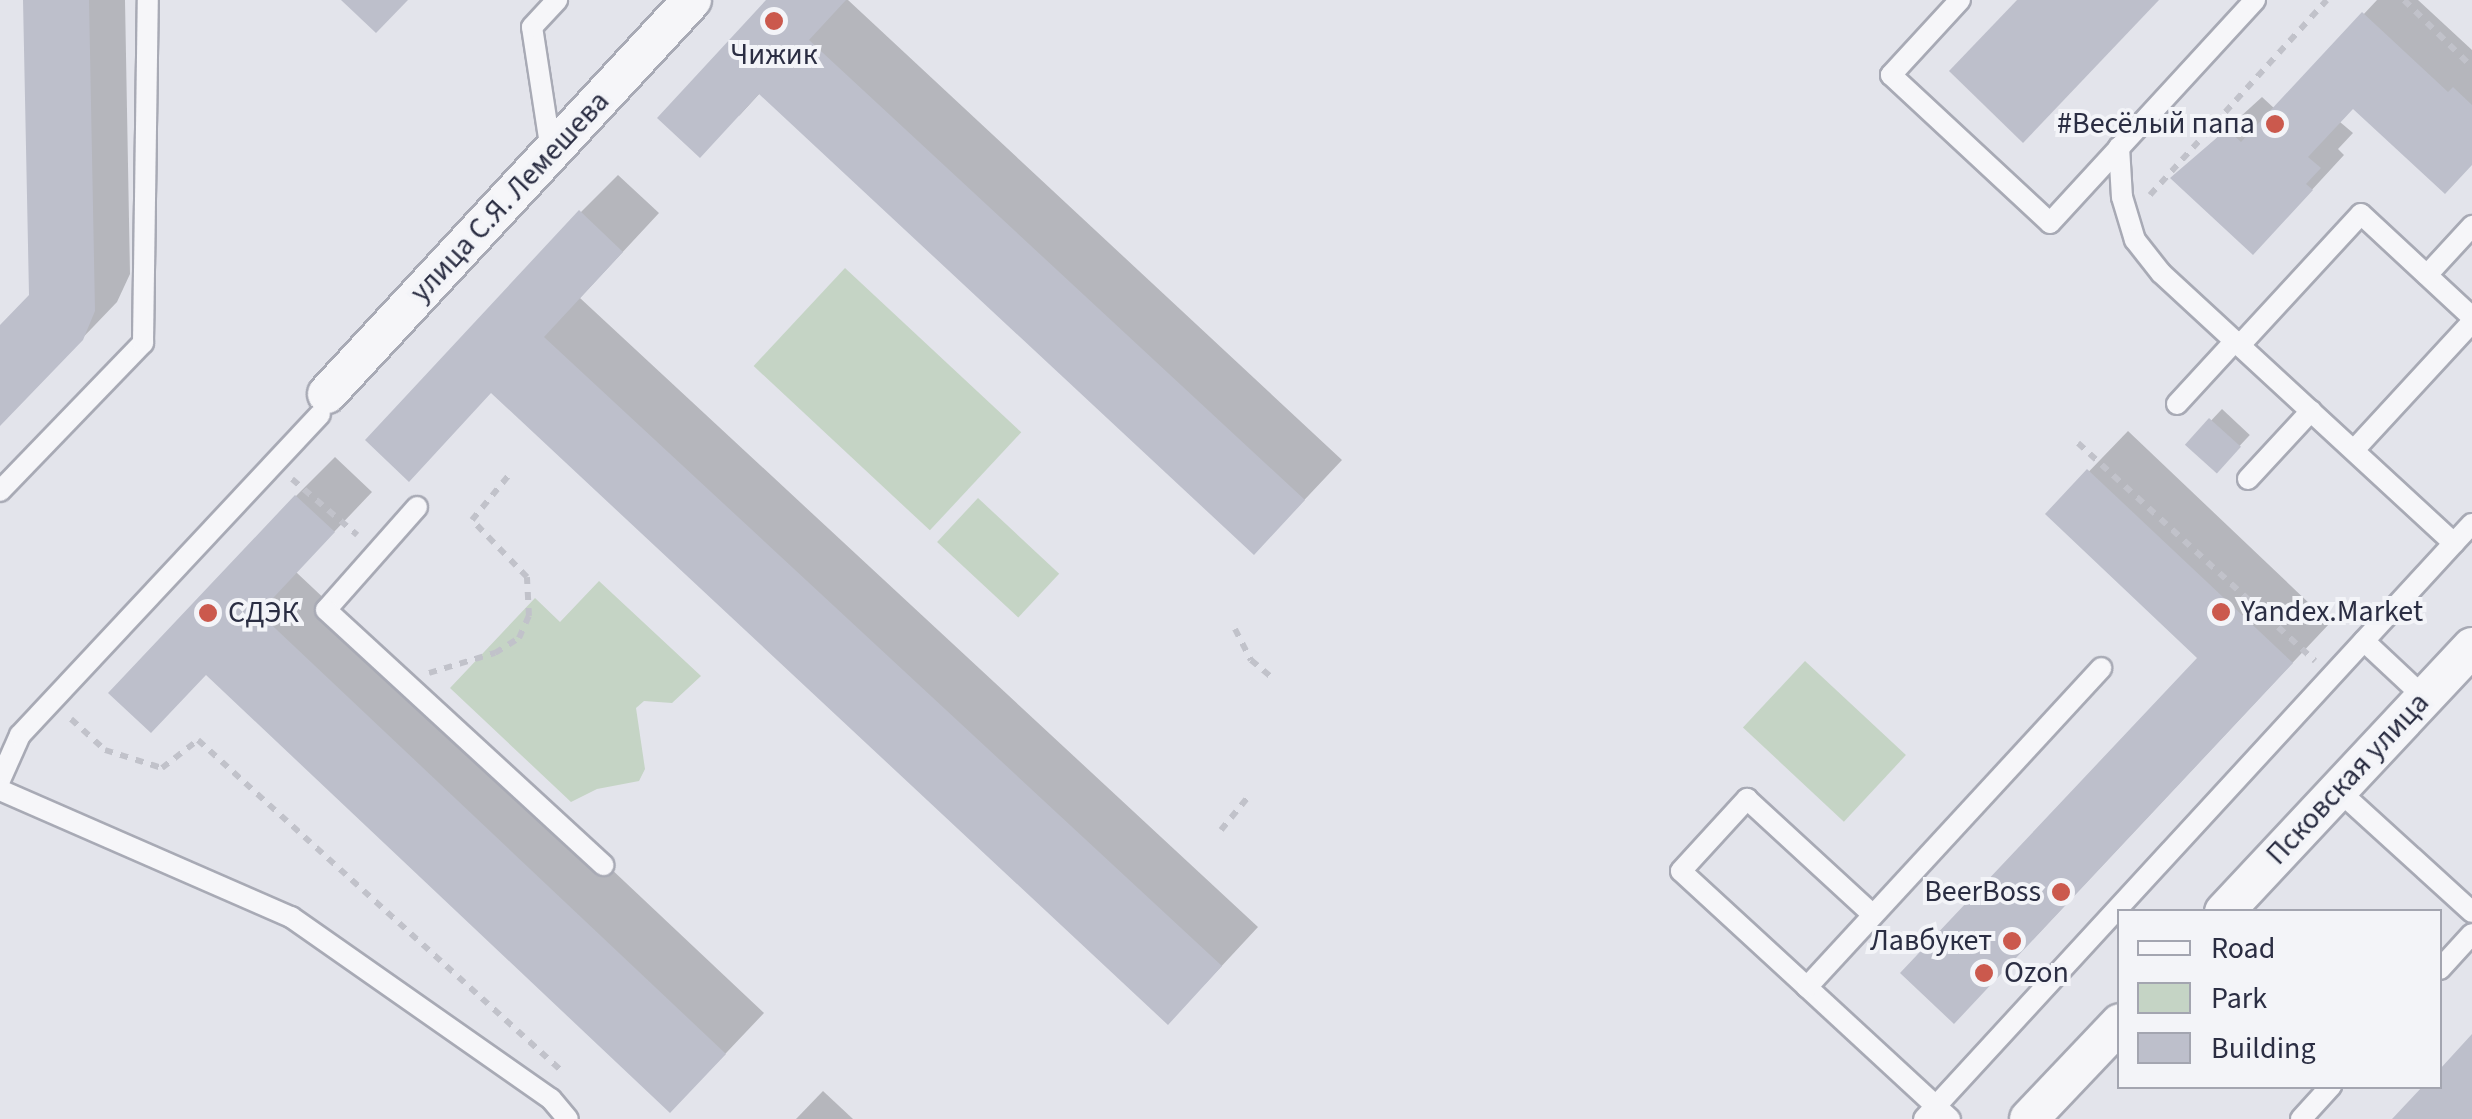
<!DOCTYPE html>
<meta charset="utf-8">
<style>
body{margin:0}
#map{position:relative;width:2472px;height:1119px;overflow:hidden;background:#e3e4eb;font-family:"Source Sans 3",sans-serif}
div>[style]{position:absolute}
.green>*{inset:0;background:#c5d4c5;transform-origin:0 0}
.shadow>*{inset:0;background:#0003;transform-origin:0 0}
.building>*{inset:0;background:#bdbfcb;transform-origin:0 0}
.path>*{height:6px;margin-top:-3px;transform-origin:0;background:repeating-linear-gradient(90deg,#c1c2ca 0 8px,transparent 0 16px)}
.roads{filter:drop-shadow(2px 0 #a8aab5) drop-shadow(-2px 0 #a8aab5) drop-shadow(0 2px #a8aab5) drop-shadow(0 -2px #a8aab5)}
.lane>*{height:20px;margin:-10px;padding:0 10px;transform-origin:10px;border-radius:10px;background:#f6f6f9}
.street>*{height:38px;margin:-19px;padding:0 19px;transform-origin:19px;border-radius:19px;background:#f6f6f9}
.dots>*{width:28px;height:28px;translate:-50% -50%;box-sizing:border-box;border:5px solid #f3f4f8;border-radius:50%}
span{translate:-50% -50%;white-space:nowrap;text-align:center;line-height:1.15;-webkit-text-stroke:8px #f3f4f8;paint-order:stroke}
.poi-label{font-size:30px;color:#2b2e43}
.right{translate:-100% -50%;text-align:right}
.left{translate:0 -50%;text-align:left}
.street-label{font-size:30px;color:#2b2e43}
.legend{position:absolute;left:2117px;top:909px;width:325px;height:180px;box-sizing:border-box;background:#f3f4f8;border:2px solid #a3a5b0;margin:0;padding:12px 18px;list-style:none;font-size:30px;color:#2b2e43}
.legend li{display:flex;align-items:center;gap:20px;height:50px}
.legend b{width:50px;border:2px solid #a3a5b0}
</style>
<div id="map">
<div class="green">
<i style="left:845px;top:268px;width:241px;height:134px;rotate:43deg"></i>
<i style="left:978px;top:498px;width:111px;height:60px;rotate:43deg"></i>
<i style="clip-path:polygon(599px 581px,701px 676px,672px 703px,644px 701px,636px 708px,645px 769px,639px 781px,597px 789px,571px 802px,450px 688px,535px 598px,560px 622px)"></i>
<i style="left:1805px;top:661px;width:138px;height:91px;rotate:43deg"></i>
</div>
<div class="shadow">
<i style="clip-path:polygon(26px 0,125px 0,130px 274px,117px 302px,0 424px,0 328px,32px 296px)"></i>
<i style="clip-path:polygon(769px 0,848px 0,1342px 460px,1293px 512px,761px 92px,739px 116px)"></i>
<i style="clip-path:polygon(2377px 0,2418px 0,2472px 50px,2472px 164px,2354px 107px,2340px 122px,2353px 133px,2338px 149px,2344px 155px,2286px 218px,2173px 178px,2262px 97px,2275px 109px)"></i>
<i style="clip-path:polygon(618px 175px,659px 213px,580px 298px,1258px 927px,1205px 984px,493px 391px,581px 212px)"></i>
<i style="left:2222px;top:409px;width:38px;height:50px;rotate:43deg"></i>
<i style="clip-path:polygon(2128px 431px,2330px 623px,1993px 982px,2201px 658px,2048px 514px)"></i>
<i style="clip-path:polygon(335px 457px,372px 492px,296px 572px,764px 1013px,709px 1071px,207px 673px,296px 496px)"></i>
<i style="clip-path:polygon(823px 1091px,853px 1119px,796px 1119px)"></i>
</div>
<div class="building">
<i style="clip-path:polygon(23px 0,89px 0,95px 311px,83px 340px,0 426px,0 325px,29px 295px)"></i>
<i style="clip-path:polygon(341px 0,408px 0,376px 33px)"></i>
<i style="clip-path:polygon(766px 0,846px 0,809px 40px,1305px 500px,1254px 555px,759px 94px,700px 158px,657px 118px)"></i>
<i style="clip-path:polygon(2017px 0,2159px 0,2023px 143px,1949px 71px)"></i>
<i style="clip-path:polygon(2362px 12px,2448px 92px,2453px 87px,2472px 105px,2472px 165px,2445px 194px,2353px 109px,2308px 157px,2321px 168px,2306px 184px,2313px 190px,2253px 255px,2170px 178px,2227px 129px,2241px 142px)"></i>
<i style="clip-path:polygon(579px 210px,623px 252px,544px 337px,1222px 966px,1168px 1025px,491px 393px,409px 482px,365px 440px)"></i>
<i style="left:2209px;top:418px;width:43px;height:36px;rotate:42deg"></i>
<i style="clip-path:polygon(2087px 469px,2293px 663px,1954px 1024px,1900px 973px,2197px 658px,2045px 514px)"></i>
<i style="clip-path:polygon(295px 495px,335px 532px,259px 613px,726px 1054px,670px 1113px,206px 675px,151px 733px,108px 693px)"></i>
<i style="clip-path:polygon(2472px 1034px,2472px 1119px,2392px 1119px,2423px 1086px,2440px 1086px,2440px 1069px)"></i>
</div>
<div class="path">
<i style="left:2404px;top:0;width:95px;rotate:44.6deg"></i>
<i style="left:2150px;top:195px;width:263px;rotate:-47.8deg"></i>
<i style="left:2078px;top:443px;width:322px;rotate:42.6deg"></i>
<i style="left:292px;top:479px;width:86px;rotate:40.7deg"></i>
<i style="left:1235px;top:629px;width:35px;rotate:63deg"></i>
<i style="left:1251px;top:660px;width:31px;rotate:40deg"></i>
<i style="left:429px;top:673px;width:69px;rotate:-16.9deg"></i>
<i style="left:495px;top:653px;width:28px;rotate:-32deg"></i>
<i style="left:519px;top:638px;width:24px;rotate:-66deg"></i>
<i style="left:529px;top:616px;width:39px;rotate:-93deg"></i>
<i style="left:527px;top:577px;width:79px;rotate:-134deg"></i>
<i style="left:472px;top:520px;width:58px;rotate:-50.6deg"></i>
<i style="left:71px;top:719px;width:46px;rotate:42.4deg"></i>
<i style="left:105px;top:750px;width:60px;rotate:17.5deg"></i>
<i style="left:162px;top:768px;width:46px;rotate:-37.9deg"></i>
<i style="left:198px;top:740px;width:491px;rotate:42.3deg"></i>
<i style="left:1221px;top:830px;width:43px;rotate:-50.7deg"></i>
</div>
<div class="roads">
<div class="lane">
<i style="left:1960px;top:0;width:102px;rotate:132.6deg"></i>
<i style="left:1891px;top:75px;width:217px;rotate:42.9deg"></i>
<i style="left:2050px;top:223px;width:303px;rotate:-47.4deg"></i>
<i style="left:2119px;top:147px;width:50px;rotate:86.6deg"></i>
<i style="left:2122px;top:197px;width:45px;rotate:73.2deg"></i>
<i style="left:2135px;top:240px;width:42px;rotate:51.8deg"></i>
<i style="left:2161px;top:273px;width:398px;rotate:42.7deg"></i>
<i style="left:2454px;top:543px;width:26px;rotate:-47deg"></i>
<i style="left:551px;top:151px;width:125px;rotate:-98.7deg"></i>
<i style="left:532px;top:27px;width:37px;rotate:-47deg"></i>
<i style="left:2427px;top:275px;width:67px;rotate:-47.4deg"></i>
<i style="left:2240px;top:345px;width:178px;rotate:-47.3deg"></i>
<i style="left:2361px;top:214px;width:151px;rotate:42.9deg"></i>
<i style="left:2177px;top:404px;width:86px;rotate:-47.4deg"></i>
<i style="left:2354px;top:450px;width:174px;rotate:-47.3deg"></i>
<i style="left:2248px;top:479px;width:93px;rotate:-47.2deg"></i>
<i style="left:0;top:491px;width:206px;rotate:-46deg"></i>
<i style="left:143px;top:343px;width:343px;rotate:-89.2deg"></i>
<i style="left:417px;top:507px;width:137px;rotate:131.5deg"></i>
<i style="left:326px;top:610px;width:377px;rotate:42.6deg"></i>
<i style="left:2364px;top:641px;width:83px;rotate:43.1deg"></i>
<i style="left:0;top:780px;width:49px;rotate:-66deg"></i>
<i style="left:20px;top:735px;width:439px;rotate:-46.9deg"></i>
<i style="left:0;top:790px;width:318px;rotate:23.6deg"></i>
<i style="left:291px;top:917px;width:317px;rotate:35deg"></i>
<i style="left:551px;top:1099px;width:26px;rotate:50deg"></i>
<i style="left:2338px;top:790px;width:181px;rotate:42.3deg"></i>
<i style="left:2440px;top:969px;width:47px;rotate:-47.6deg"></i>
<i style="left:1807px;top:987px;width:171px;rotate:-137.4deg"></i>
<i style="left:1681px;top:871px;width:98px;rotate:-47.5deg"></i>
<i style="left:1747px;top:799px;width:171px;rotate:42.6deg"></i>
<i style="left:1924px;top:1119px;width:783px;rotate:-47.38deg"></i>
<i style="left:1950px;top:1119px;width:195px;rotate:-137.3deg"></i>
<i style="left:1807px;top:987px;width:434px;rotate:-47.3deg"></i>
<i style="left:2301px;top:1119px;width:45px;rotate:-47.7deg"></i>
</div>
<div class="street">
<i style="left:327px;top:394px;width:537px;rotate:-47.19deg"></i>
<i style="left:2224px;top:912px;width:363px;rotate:-46.9deg"></i>
<i style="left:2029px;top:1119px;width:132px;rotate:-46.5deg"></i>
</div>
</div>
<div class="dots">
<i style="left:774px;top:21px;background:#cb594d"></i>
<i style="left:2275px;top:124px;background:#cb594d"></i>
<i style="left:2221px;top:612px;background:#cb594d"></i>
<i style="left:208px;top:613px;background:#cb594d"></i>
<i style="left:2061px;top:892px;background:#cb594d"></i>
<i style="left:2012px;top:941px;background:#cb594d"></i>
<i style="left:1984px;top:973px;background:#cb594d"></i>
</div>
<div class="poi-label">
<span style="left:774px;top:55px">Чижик</span>
<span class="right" style="left:2255px;top:124px">#Весёлый папа</span>
<span class="left" style="left:2241px;top:612px">Yandex.Market</span>
<span class="left" style="left:228px;top:613px">СДЭК</span>
<span class="right" style="left:2041px;top:892px">BeerBoss</span>
<span class="right" style="left:1992px;top:941px">Лавбукет</span>
<span class="left" style="left:2004px;top:973px">Ozon</span>
</div>
<div class="street-label">
<span style="left:510px;top:197px;rotate:-47deg">улица С.Я. Лемешева</span>
<span style="left:2348px;top:779px;rotate:-47deg">Псковская улица</span>
</div>
<ul class="legend">
<li><b style="height:12px;background:#f6f6f9"></b>Road</li>
<li><b style="height:28px;background:#c5d4c5"></b>Park</li>
<li><b style="height:28px;background:#bdbfcb"></b>Building</li>
</ul>
</div>
